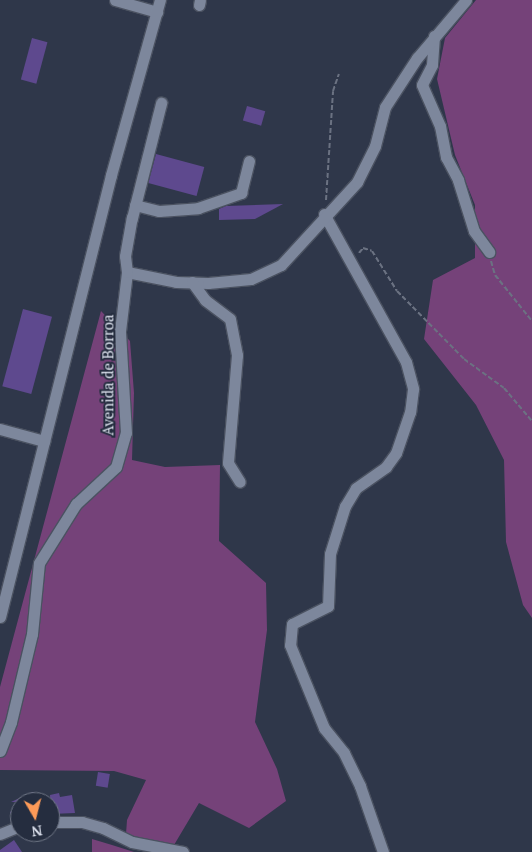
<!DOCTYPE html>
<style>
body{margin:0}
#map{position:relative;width:532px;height:852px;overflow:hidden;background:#2f374a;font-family:"PT Serif",serif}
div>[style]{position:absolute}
.green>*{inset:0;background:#754279}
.building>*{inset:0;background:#5e498e;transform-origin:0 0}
.path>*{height:2px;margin-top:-1px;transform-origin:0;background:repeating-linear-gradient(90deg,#6b7282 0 5px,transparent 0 7.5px)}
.roads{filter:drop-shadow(1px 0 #4b5261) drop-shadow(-1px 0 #4b5261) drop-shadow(0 1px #4b5261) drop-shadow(0 -1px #4b5261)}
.minor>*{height:11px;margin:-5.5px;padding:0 5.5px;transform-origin:5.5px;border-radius:5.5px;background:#7d879c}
span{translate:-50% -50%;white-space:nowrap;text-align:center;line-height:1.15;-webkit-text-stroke:4px #252d3f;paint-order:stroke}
.street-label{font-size:15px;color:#e0e5f1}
.north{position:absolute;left:10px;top:792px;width:50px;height:50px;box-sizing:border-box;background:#252d3f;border:1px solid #707786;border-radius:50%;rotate:172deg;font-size:14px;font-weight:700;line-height:20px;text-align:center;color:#e0e5f1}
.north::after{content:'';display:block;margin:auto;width:18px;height:22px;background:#fe9b58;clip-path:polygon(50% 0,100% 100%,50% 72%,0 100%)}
</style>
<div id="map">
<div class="green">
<i style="clip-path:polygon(476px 0,532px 0,532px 618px,523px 605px,506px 542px,504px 460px,476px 405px,424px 339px,433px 280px,475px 258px,475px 205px,455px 155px,437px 79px,445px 38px)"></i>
<i style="clip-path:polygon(101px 311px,130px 341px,134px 393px,132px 460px,165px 467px,220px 465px,219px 541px,266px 583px,267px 630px,255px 722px,277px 769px,286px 801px,249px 828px,199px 803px,174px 845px,143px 841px,126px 834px,127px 820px,146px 780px,114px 771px,0 770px,0 687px)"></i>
<i style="clip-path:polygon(92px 839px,112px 845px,134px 852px,92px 852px)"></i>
</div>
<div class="building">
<i style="left:32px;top:38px;width:16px;height:43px;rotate:15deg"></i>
<i style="left:247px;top:106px;width:19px;height:15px;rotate:16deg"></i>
<i style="left:156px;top:154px;width:50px;height:30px;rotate:15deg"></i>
<i style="clip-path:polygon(283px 204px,255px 219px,219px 220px,219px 209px,226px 206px)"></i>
<i style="left:23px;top:309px;width:30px;height:80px;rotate:15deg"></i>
<i style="left:98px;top:772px;width:12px;height:14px;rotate:9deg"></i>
<i style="clip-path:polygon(33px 792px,37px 802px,11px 802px)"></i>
<i style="clip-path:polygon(59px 793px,60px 797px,72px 795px,75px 813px,51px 814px,50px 795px)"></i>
<i style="clip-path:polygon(20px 807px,20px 819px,14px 820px,10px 812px)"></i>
<i style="clip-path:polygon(14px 840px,22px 852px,0 852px,0 850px)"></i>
</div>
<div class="path">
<i style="left:326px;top:200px;width:109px;rotate:-86.3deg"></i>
<i style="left:333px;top:91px;width:18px;rotate:-71deg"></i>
<i style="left:359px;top:253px;width:6px;rotate:-51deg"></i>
<i style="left:363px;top:248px;width:9px;rotate:18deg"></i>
<i style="left:372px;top:251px;width:47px;rotate:58deg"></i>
<i style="left:397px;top:291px;width:95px;rotate:45.4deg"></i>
<i style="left:464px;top:359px;width:49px;rotate:35.9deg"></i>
<i style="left:504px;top:388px;width:43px;rotate:49.7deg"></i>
<i style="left:491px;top:261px;width:15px;rotate:74deg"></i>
<i style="left:495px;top:275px;width:59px;rotate:51.2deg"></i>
</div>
<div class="roads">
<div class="minor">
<i style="left:115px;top:0;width:44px;rotate:15.9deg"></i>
<i style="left:199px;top:5px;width:5px;rotate:-79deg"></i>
<i style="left:434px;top:36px;width:29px;rotate:94deg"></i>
<i style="left:432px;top:65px;width:22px;rotate:117deg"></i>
<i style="left:422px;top:85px;width:45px;rotate:66.3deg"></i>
<i style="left:440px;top:126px;width:32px;rotate:79deg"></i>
<i style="left:446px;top:157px;width:26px;rotate:62deg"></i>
<i style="left:458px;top:180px;width:53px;rotate:72.6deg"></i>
<i style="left:474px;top:231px;width:26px;rotate:54deg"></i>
<i style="left:135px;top:205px;width:25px;rotate:14deg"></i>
<i style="left:159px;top:211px;width:39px;rotate:-4deg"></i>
<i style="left:198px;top:208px;width:46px;rotate:-19.2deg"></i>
<i style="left:241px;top:193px;width:33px;rotate:-76deg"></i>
<i style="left:324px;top:214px;width:169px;rotate:61deg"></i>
<i style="left:406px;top:362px;width:28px;rotate:75deg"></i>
<i style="left:413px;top:389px;width:23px;rotate:97deg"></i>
<i style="left:410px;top:412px;width:43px;rotate:108.9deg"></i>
<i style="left:396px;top:453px;width:17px;rotate:126deg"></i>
<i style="left:386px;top:467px;width:37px;rotate:145deg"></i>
<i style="left:356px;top:488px;width:21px;rotate:121deg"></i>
<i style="left:345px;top:506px;width:50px;rotate:107.4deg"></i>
<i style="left:330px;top:554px;width:52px;rotate:92.2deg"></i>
<i style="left:328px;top:606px;width:40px;rotate:153.4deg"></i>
<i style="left:292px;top:624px;width:21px;rotate:95deg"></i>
<i style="left:290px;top:645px;width:90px;rotate:67.7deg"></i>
<i style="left:324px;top:728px;width:32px;rotate:51deg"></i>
<i style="left:344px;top:753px;width:37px;rotate:64deg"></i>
<i style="left:360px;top:786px;width:70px;rotate:70.8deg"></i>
<i style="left:127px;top:272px;width:50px;rotate:11.5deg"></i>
<i style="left:176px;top:282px;width:32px;rotate:2deg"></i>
<i style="left:208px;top:283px;width:43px;rotate:-5.3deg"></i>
<i style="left:251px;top:279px;width:33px;rotate:-25deg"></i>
<i style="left:281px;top:265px;width:113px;rotate:-47.5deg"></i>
<i style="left:357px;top:182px;width:40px;rotate:-63.4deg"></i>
<i style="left:375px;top:146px;width:40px;rotate:-75.6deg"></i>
<i style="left:385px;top:107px;width:59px;rotate:-56.9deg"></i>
<i style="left:417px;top:58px;width:76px;rotate:-49.8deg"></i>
<i style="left:192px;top:282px;width:22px;rotate:54deg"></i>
<i style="left:205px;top:300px;width:31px;rotate:37deg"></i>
<i style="left:230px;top:319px;width:37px;rotate:79deg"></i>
<i style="left:237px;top:355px;width:108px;rotate:94.8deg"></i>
<i style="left:228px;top:463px;width:22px;rotate:58deg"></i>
<i style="left:0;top:429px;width:46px;rotate:15.3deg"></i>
<i style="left:0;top:617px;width:456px;rotate:-75.9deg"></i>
<i style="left:111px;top:175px;width:182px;rotate:-74.4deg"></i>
<i style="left:0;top:751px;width:31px;rotate:-69deg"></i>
<i style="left:11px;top:722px;width:90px;rotate:-76.6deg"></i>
<i style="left:32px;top:634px;width:71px;rotate:-84.4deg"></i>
<i style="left:39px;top:563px;width:70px;rotate:-57.9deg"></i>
<i style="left:76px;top:504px;width:54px;rotate:-42.8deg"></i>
<i style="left:116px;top:467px;width:35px;rotate:-74deg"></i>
<i style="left:126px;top:433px;width:102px;rotate:-93.4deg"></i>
<i style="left:120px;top:331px;width:59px;rotate:-83.2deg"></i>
<i style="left:127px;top:272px;width:16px;rotate:-97deg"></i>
<i style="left:125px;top:256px;width:39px;rotate:-80deg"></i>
<i style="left:132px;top:218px;width:119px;rotate:-75.8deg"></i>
<i style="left:50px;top:822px;width:32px"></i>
<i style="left:82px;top:822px;width:22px;rotate:16deg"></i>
<i style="left:103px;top:828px;width:32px;rotate:26deg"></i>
<i style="left:132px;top:842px;width:52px;rotate:11.1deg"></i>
<i style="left:0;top:834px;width:22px;rotate:-22deg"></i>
</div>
</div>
<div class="street-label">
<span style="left:108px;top:375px;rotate:-90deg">Avenida de Borroa</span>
</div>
<div class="north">N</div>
</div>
